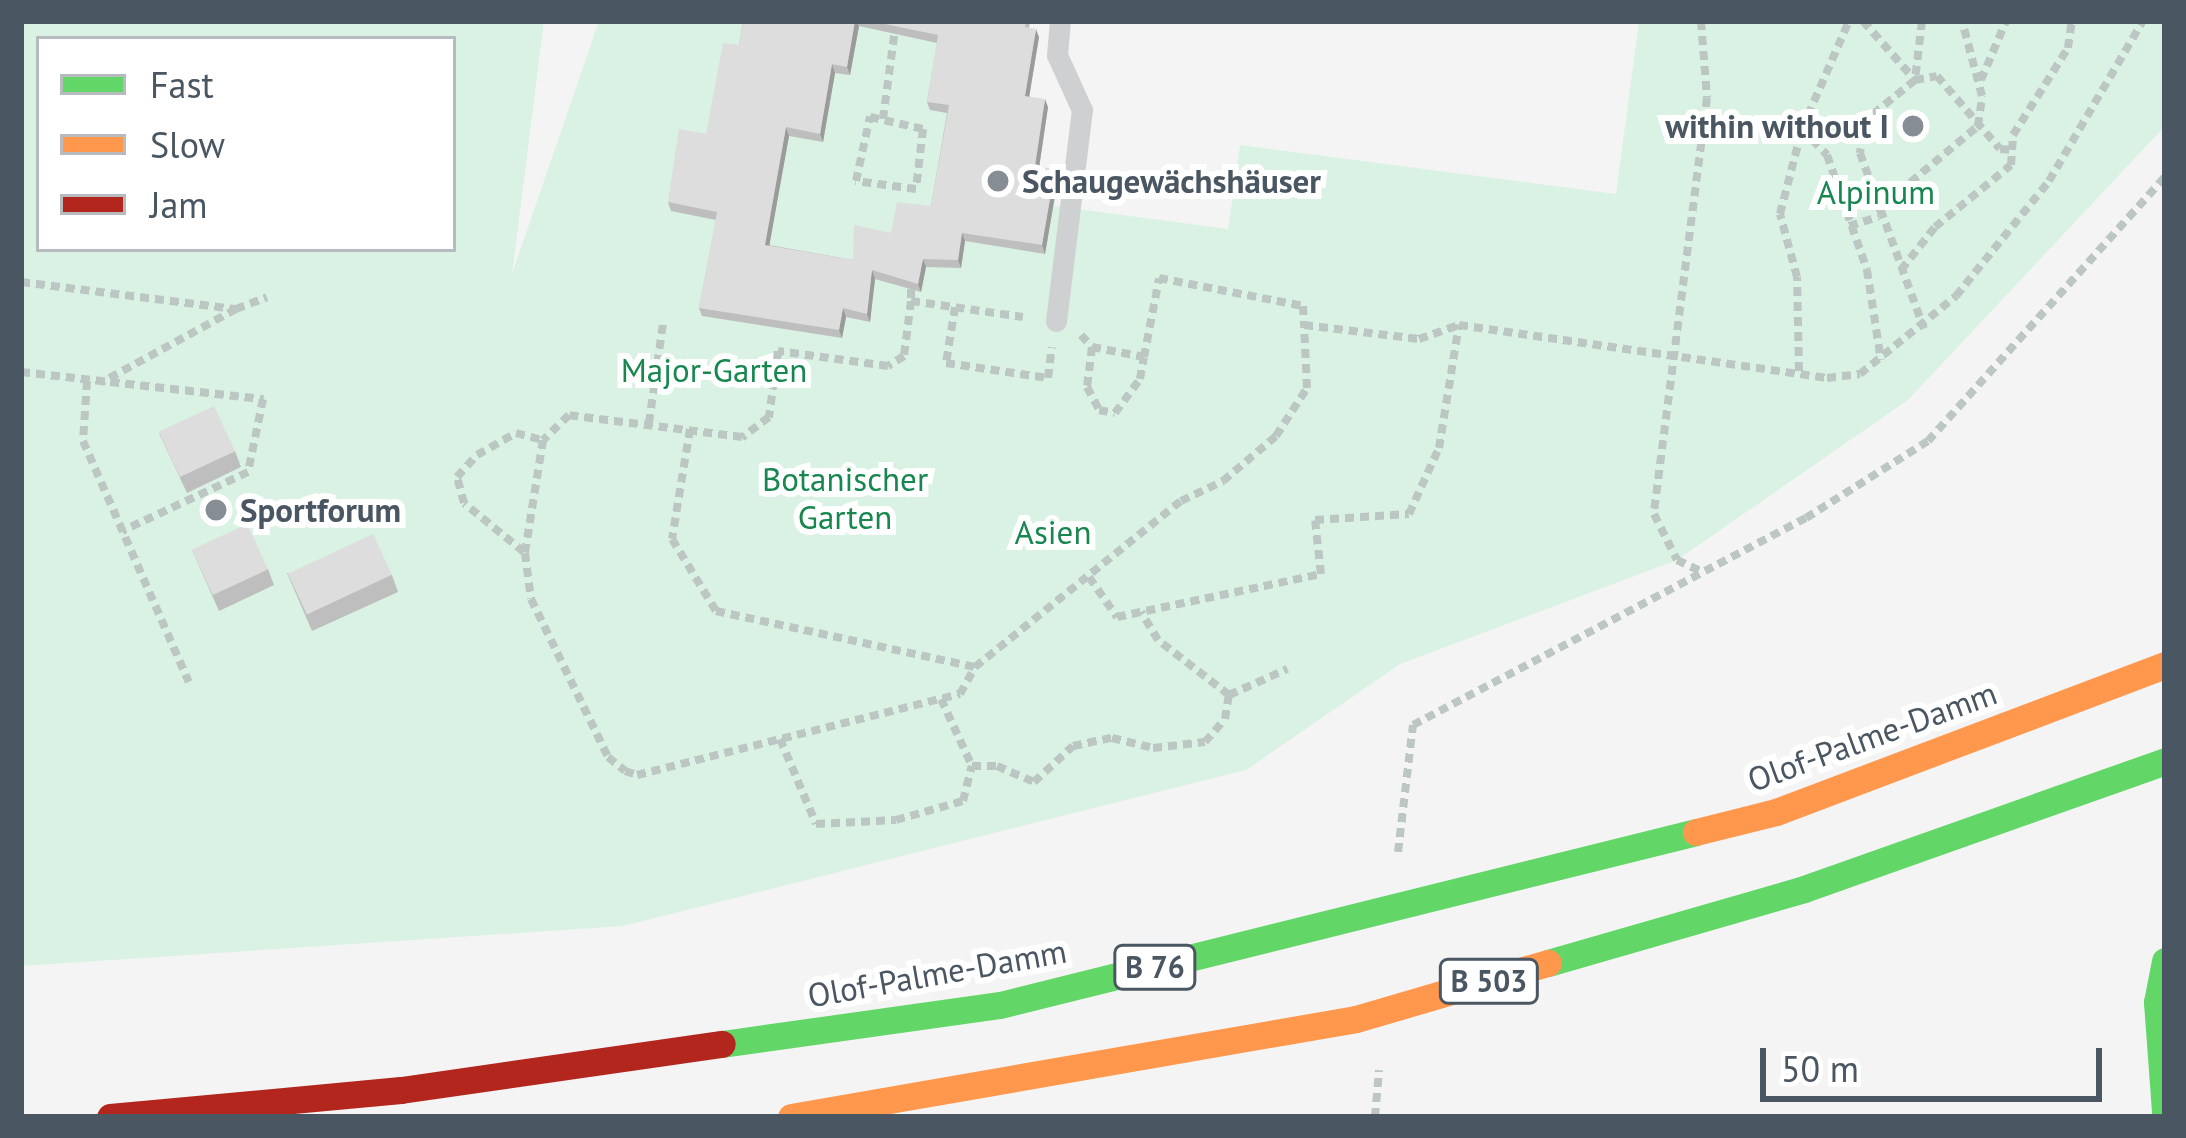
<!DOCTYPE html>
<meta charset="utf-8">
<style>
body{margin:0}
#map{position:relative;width:2186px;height:1138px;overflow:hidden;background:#f4f4f4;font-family:"PT Sans",sans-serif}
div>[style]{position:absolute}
.green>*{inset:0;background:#d9f2e3}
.path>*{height:8px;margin-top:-4px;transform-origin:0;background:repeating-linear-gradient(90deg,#bcc7c4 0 9px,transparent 0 15px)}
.lane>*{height:21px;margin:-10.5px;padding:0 10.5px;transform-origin:10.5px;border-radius:10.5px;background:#ced0d2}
.fast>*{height:27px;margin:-13.5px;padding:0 13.5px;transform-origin:13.5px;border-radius:13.5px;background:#63d668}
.slow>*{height:27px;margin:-13.5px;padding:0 13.5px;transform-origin:13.5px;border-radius:13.5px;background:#ff974d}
.jam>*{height:27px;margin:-13.5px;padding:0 13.5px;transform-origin:13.5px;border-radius:13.5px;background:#b3261e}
.wall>*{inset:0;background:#bebebf}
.shaded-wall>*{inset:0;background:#9b9b9b}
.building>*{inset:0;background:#ddddde;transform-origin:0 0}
.dots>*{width:33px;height:33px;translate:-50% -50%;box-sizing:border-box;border:6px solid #fff;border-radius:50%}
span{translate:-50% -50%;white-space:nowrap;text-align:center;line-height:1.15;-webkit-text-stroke:12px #fff;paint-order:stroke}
.shield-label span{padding:3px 9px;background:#fff;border:3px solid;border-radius:9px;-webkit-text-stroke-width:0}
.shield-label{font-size:30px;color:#4a5661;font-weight:700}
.poi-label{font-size:33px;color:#4a5661;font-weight:700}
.right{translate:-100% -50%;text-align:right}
.left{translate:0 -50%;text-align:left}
.park-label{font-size:33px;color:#17864f}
.street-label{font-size:33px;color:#4a5661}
.frame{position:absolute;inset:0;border:24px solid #4a5661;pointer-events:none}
.legend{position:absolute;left:36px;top:36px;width:420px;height:216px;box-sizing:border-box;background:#fff;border:3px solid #b7bbc0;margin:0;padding:15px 21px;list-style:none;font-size:36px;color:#4a5661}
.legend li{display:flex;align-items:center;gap:24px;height:60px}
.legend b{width:60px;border:3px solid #b7bbc0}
.scale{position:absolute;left:1760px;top:1048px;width:342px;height:54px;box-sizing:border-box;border:6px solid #4a5661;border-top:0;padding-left:15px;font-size:36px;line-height:42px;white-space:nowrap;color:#4a5661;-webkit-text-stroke:9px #fff;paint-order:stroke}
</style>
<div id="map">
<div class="green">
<i style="clip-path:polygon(evenodd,21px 21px,544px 21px,512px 274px,599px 21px,1021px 21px,1039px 37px,1028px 104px,1048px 107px,1038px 174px,1058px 178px,1054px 206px,1228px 229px,1240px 145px,1616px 194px,1639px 21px,2165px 21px,2165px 126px,1908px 400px,1677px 560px,1400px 664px,1246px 770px,623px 926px,21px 966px,21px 21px,39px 39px,453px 39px,453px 249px,39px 249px,39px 39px)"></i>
</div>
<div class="path">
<i style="left:1701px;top:21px;width:77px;rotate:85.5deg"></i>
<i style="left:1707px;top:98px;width:419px;rotate:97.3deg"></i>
<i style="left:1654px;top:514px;width:51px;rotate:63.4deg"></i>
<i style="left:1677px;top:560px;width:29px;rotate:25deg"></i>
<i style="left:1863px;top:21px;width:79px;rotate:48.6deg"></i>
<i style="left:1915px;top:80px;width:22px;rotate:-10deg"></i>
<i style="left:1937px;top:76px;width:96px;rotate:49.2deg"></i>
<i style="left:2000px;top:149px;width:13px;rotate:4deg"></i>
<i style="left:1922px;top:21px;width:59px;rotate:96.8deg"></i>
<i style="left:1915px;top:80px;width:62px;rotate:140.9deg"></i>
<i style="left:1867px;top:119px;width:35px;rotate:102deg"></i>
<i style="left:1860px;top:153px;width:187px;rotate:70deg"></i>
<i style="left:1981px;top:80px;width:64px;rotate:-67deg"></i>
<i style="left:870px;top:117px;width:54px;rotate:12.8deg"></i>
<i style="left:923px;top:129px;width:60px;rotate:96.7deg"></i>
<i style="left:916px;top:189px;width:61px;rotate:-172.4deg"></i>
<i style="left:856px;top:181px;width:66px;rotate:-77.7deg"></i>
<i style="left:883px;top:119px;width:99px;rotate:-82.4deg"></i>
<i style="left:1802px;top:129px;width:36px;rotate:46deg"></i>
<i style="left:1827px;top:155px;width:122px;rotate:70.8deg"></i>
<i style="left:1867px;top:270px;width:91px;rotate:81.2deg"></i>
<i style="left:1876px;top:211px;width:133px;rotate:-39.8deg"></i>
<i style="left:1978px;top:126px;width:30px;rotate:-82deg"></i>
<i style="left:1982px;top:96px;width:78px;rotate:-104.9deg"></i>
<i style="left:1849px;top:226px;width:31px;rotate:-17deg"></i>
<i style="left:1901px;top:270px;width:55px;rotate:-51.7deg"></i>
<i style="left:1935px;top:227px;width:98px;rotate:-39.2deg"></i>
<i style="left:2011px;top:165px;width:30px;rotate:-86deg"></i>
<i style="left:2013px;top:135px;width:103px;rotate:-57.7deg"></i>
<i style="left:2068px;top:48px;width:27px;rotate:-82deg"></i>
<i style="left:21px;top:282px;width:217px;rotate:7.2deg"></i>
<i style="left:236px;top:309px;width:153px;rotate:151.4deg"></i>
<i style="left:911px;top:289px;width:12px;rotate:90deg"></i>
<i style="left:911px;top:301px;width:113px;rotate:8.1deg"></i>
<i style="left:911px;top:301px;width:55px;rotate:97.3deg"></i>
<i style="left:904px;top:356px;width:19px;rotate:148deg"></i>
<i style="left:888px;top:366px;width:111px;rotate:-172.2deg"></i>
<i style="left:778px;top:351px;width:67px;rotate:97.8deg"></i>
<i style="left:769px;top:417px;width:34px;rotate:143deg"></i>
<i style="left:742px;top:437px;width:174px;rotate:-172.8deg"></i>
<i style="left:569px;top:415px;width:36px;rotate:136deg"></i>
<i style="left:543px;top:440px;width:114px;rotate:99.1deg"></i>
<i style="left:525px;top:553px;width:46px;rotate:82.6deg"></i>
<i style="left:531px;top:599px;width:176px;rotate:64deg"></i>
<i style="left:608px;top:757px;width:22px;rotate:39deg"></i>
<i style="left:625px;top:771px;width:13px;rotate:18deg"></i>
<i style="left:637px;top:775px;width:333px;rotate:-14.1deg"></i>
<i style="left:960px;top:694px;width:31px;rotate:-61deg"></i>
<i style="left:975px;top:667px;width:265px;rotate:-38.9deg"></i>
<i style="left:1181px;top:501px;width:47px;rotate:-25.5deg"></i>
<i style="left:1223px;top:481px;width:70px;rotate:-40.3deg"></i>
<i style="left:1276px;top:436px;width:57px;rotate:-57.1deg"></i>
<i style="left:1307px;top:388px;width:63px;rotate:-92.7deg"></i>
<i style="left:955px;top:307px;width:57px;rotate:99.1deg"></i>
<i style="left:946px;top:363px;width:103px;rotate:8.4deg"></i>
<i style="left:1048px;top:378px;width:31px;rotate:-83deg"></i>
<i style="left:236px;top:309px;width:33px;rotate:-21deg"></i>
<i style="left:1081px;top:335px;width:16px;rotate:47deg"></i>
<i style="left:1092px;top:347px;width:53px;rotate:10.9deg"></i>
<i style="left:1144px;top:357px;width:80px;rotate:-79.2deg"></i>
<i style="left:1159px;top:278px;width:147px;rotate:11deg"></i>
<i style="left:1303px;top:306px;width:19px;rotate:87deg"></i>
<i style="left:1304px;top:325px;width:116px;rotate:6.9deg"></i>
<i style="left:1419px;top:339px;width:42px;rotate:-19.3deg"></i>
<i style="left:1459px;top:325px;width:372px;rotate:8.2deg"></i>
<i style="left:1827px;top:378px;width:33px;rotate:-7deg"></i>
<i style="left:1860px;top:374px;width:124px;rotate:-39.1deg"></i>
<i style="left:1956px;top:296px;width:148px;rotate:-51deg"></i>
<i style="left:2049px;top:181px;width:186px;rotate:-59.6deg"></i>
<i style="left:1092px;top:347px;width:40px;rotate:97.1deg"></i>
<i style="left:1087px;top:387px;width:26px;rotate:62deg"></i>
<i style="left:1099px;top:410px;width:16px;rotate:11deg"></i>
<i style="left:1115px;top:413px;width:42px;rotate:-53.7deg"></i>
<i style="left:1140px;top:379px;width:22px;rotate:-80deg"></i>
<i style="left:1799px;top:371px;width:94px;rotate:-91.2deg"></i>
<i style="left:1797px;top:277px;width:65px;rotate:-105.1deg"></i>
<i style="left:1780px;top:214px;width:88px;rotate:-75.5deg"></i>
<i style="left:1802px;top:129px;width:118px;rotate:-66.5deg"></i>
<i style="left:21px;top:372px;width:244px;rotate:6.4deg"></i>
<i style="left:263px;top:399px;width:75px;rotate:101.6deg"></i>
<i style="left:248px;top:472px;width:139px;rotate:154.9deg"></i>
<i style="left:87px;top:381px;width:60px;rotate:93.8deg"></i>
<i style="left:83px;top:441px;width:263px;rotate:66.3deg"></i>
<i style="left:649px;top:423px;width:101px;rotate:-82deg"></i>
<i style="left:690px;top:429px;width:111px;rotate:99.3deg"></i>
<i style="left:672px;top:539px;width:84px;rotate:58.6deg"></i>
<i style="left:716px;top:611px;width:264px;rotate:12.2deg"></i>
<i style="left:524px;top:552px;width:77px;rotate:-140.8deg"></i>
<i style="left:464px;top:503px;width:27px;rotate:-105deg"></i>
<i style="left:457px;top:477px;width:30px;rotate:-48deg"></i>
<i style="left:477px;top:455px;width:45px;rotate:-29.4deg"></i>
<i style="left:516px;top:433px;width:28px;rotate:15deg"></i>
<i style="left:1089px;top:577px;width:49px;rotate:55deg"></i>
<i style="left:1117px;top:617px;width:208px;rotate:-11.9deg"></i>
<i style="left:1321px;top:574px;width:54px;rotate:-96.3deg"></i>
<i style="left:1315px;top:520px;width:94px;rotate:-3.7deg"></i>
<i style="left:1409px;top:514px;width:72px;rotate:-65.6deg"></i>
<i style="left:1439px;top:448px;width:125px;rotate:-80.8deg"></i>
<i style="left:1229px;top:695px;width:64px;rotate:-24.1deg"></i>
<i style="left:941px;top:699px;width:74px;rotate:65.2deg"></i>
<i style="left:780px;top:739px;width:92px;rotate:67deg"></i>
<i style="left:816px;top:824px;width:80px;rotate:-2.9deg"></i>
<i style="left:896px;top:820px;width:70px;rotate:-15.8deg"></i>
<i style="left:963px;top:801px;width:36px;rotate:-76deg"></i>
<i style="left:972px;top:766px;width:25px"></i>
<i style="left:997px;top:766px;width:40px;rotate:23.4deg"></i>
<i style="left:1034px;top:782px;width:53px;rotate:-42.7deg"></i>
<i style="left:1073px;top:746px;width:40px;rotate:-12deg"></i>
<i style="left:1112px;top:738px;width:42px;rotate:13.7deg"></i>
<i style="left:1153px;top:748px;width:52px;rotate:-6.6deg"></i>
<i style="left:1205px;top:742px;width:30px;rotate:-49deg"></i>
<i style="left:1225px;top:719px;width:24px;rotate:-81deg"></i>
<i style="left:1229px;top:695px;width:90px;rotate:-142.2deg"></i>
<i style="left:1158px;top:640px;width:33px;rotate:-121deg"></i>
<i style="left:1398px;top:852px;width:128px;rotate:-83.3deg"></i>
<i style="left:1413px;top:725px;width:444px;rotate:-27.8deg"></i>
<i style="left:1806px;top:518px;width:144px;rotate:-32.3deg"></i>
<i style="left:1928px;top:441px;width:355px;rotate:-48.1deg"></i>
<i style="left:1375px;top:1117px;width:47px;rotate:-85.1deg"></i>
</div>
<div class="lane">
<i style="left:1056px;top:321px;width:213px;rotate:-83deg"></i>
<i style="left:1082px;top:110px;width:60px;rotate:-114.4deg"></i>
<i style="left:1057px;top:55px;width:34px;rotate:-85deg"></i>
</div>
<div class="fast">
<i style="left:2165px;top:961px;width:42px;rotate:101deg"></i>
<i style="left:2157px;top:1002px;width:110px;rotate:85.8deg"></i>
<i style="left:1548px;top:963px;width:266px;rotate:-16.1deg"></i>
<i style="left:1804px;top:889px;width:383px;rotate:-19.5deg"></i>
<i style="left:722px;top:1044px;width:281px;rotate:-8deg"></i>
<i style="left:1000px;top:1005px;width:717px;rotate:-13.96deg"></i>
</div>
<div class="slow">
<i style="left:1696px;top:832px;width:82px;rotate:-14deg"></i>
<i style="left:1776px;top:812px;width:416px;rotate:-20.7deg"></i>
<i style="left:791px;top:1117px;width:573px;rotate:-9.84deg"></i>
<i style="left:1356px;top:1019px;width:200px;rotate:-16.3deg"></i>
</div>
<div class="jam">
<i style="left:110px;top:1117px;width:292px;rotate:-5.3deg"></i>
<i style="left:401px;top:1090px;width:324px;rotate:-8.2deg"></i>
</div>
<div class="wall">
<i style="clip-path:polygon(evenodd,743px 21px,1030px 21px,1029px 28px,1039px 37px,1029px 96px,1048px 107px,1039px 167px,1055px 170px,1058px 178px,1045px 254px,965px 241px,961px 268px,926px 267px,921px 292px,875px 279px,870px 322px,846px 317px,842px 338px,702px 316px,699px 308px,716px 220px,671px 211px,668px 202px,706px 134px,739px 45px,743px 21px,859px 26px,937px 43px,927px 102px,930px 110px,947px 113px,931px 206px,853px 260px,769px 245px,789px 136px,823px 142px,835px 73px,850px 75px,859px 26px)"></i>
<i style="clip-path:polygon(159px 433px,235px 451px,241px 467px,187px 493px)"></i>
<i style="clip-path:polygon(192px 550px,268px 569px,274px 585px,219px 611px)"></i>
<i style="clip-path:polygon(287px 573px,392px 575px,398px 592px,312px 631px)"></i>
</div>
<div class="shaded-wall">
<i style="clip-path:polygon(855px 21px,859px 26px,850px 75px,847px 67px)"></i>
<i style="clip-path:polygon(1036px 29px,1039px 37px,1028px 104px,1025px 96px)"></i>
<i style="clip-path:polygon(832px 64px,835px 73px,823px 142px,820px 134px)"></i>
<i style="clip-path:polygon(1045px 99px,1048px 107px,1038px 175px,1035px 166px)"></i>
<i style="clip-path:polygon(786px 127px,789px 136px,768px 253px,765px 245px)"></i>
<i style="clip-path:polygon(1055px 170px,1058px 178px,1045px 254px,1042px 245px)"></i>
<i style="clip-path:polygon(962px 233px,965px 241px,961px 268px,958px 260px)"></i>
<i style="clip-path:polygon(923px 259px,926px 267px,921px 292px,918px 284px)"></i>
<i style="clip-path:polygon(872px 270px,875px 279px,870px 322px,867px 314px)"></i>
<i style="clip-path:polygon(843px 308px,846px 317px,842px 338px,839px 330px)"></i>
</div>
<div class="building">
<i style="clip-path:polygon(743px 21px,855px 21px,847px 67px,832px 64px,820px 134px,786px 127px,765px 245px,853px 260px,854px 225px,891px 233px,897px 202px,931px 206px,949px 105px,927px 102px,938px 35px,870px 21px,1026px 21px,1025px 27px,1036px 29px,1025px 96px,1045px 99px,1035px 166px,1055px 170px,1042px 245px,962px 233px,958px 260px,923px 259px,918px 284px,872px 270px,867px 314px,843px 308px,839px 330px,699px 308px,717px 212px,668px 202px,679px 129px,706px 134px,723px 43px,739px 45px)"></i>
<i style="left:214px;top:406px;width:50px;height:61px;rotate:65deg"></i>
<i style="left:247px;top:524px;width:50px;height:61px;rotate:65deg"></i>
<i style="left:373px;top:534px;width:45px;height:94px;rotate:65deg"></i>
</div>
<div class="dots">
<i style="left:1913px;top:126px;background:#868d94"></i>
<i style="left:998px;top:181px;background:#868d94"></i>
<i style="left:216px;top:510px;background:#868d94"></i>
</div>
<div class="shield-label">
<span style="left:1155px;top:967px">B 76</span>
<span style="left:1489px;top:981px">B 503</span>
</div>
<div class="poi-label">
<span class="right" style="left:1889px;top:126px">within without I</span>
<span class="left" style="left:1022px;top:181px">Schaugewächshäuser</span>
<span class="left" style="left:240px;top:510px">Sportforum</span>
</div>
<div class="park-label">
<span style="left:1876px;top:192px">Alpinum</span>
<span style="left:714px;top:370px">Major-Garten</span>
<span style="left:845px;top:498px">Botanischer<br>Garten</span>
<span style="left:1053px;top:532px">Asien</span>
</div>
<div class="street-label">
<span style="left:1872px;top:736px;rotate:-20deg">Olof-Palme-Damm</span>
<span style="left:937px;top:973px;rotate:-10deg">Olof-Palme-Damm</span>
</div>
<div class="frame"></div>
<ul class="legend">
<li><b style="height:15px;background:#63d668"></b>Fast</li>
<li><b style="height:15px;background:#ff974d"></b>Slow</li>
<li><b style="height:15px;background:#b3261e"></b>Jam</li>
</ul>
<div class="scale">50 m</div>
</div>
